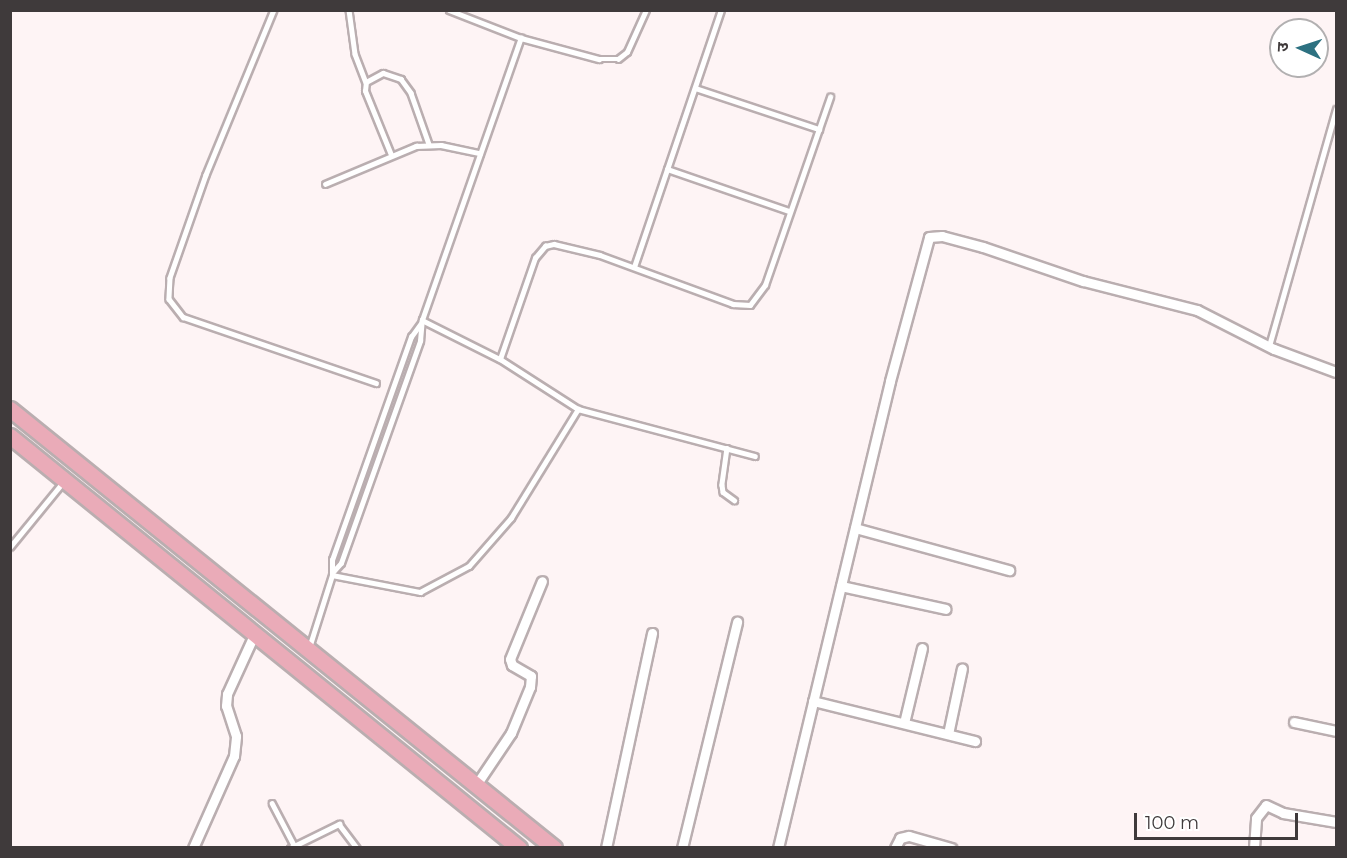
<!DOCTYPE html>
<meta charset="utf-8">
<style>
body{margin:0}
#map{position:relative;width:1347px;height:858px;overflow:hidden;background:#fef4f5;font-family:Montserrat,"Noto Sans Devanagari",sans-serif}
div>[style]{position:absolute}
.roads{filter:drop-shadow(2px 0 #baaeb0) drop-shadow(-2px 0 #baaeb0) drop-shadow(0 2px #baaeb0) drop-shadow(0 -2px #baaeb0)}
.service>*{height:4.5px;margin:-2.25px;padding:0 2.25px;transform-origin:2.25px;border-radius:2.25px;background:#fff}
.minor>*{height:9px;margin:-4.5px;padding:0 4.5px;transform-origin:4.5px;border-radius:4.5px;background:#fff}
.trunk>*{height:15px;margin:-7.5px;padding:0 7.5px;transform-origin:7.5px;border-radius:7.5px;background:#eaabb8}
span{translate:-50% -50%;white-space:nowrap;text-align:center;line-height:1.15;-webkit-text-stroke:5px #fff;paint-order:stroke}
.frame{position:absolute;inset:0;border:12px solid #3f3a3b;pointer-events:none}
.north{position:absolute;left:1269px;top:18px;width:60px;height:60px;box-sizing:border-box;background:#fff;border:2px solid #b2b0b1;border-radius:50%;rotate:273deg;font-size:16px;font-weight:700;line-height:24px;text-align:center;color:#3f3a3b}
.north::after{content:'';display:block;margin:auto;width:21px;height:27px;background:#2d7181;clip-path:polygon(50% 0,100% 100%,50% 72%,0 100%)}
.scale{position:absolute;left:1134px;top:813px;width:164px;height:27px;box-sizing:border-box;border:3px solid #3f3a3b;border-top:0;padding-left:8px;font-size:18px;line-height:21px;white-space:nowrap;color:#3f3a3b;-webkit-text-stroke:4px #fff;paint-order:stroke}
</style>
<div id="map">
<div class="roads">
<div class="service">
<i style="left:274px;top:10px;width:178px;rotate:112.4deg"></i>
<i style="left:206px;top:175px;width:109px;rotate:109.3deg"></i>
<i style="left:170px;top:278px;width:21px;rotate:93deg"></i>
<i style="left:169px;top:299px;width:23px;rotate:52deg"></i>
<i style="left:183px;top:317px;width:204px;rotate:18.9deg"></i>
<i style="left:349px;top:10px;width:44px;rotate:82.2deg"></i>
<i style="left:355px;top:54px;width:30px;rotate:69deg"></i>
<i style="left:449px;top:10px;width:77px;rotate:21.3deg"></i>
<i style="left:521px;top:38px;width:81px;rotate:15.1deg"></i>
<i style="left:599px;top:59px;width:19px"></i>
<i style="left:618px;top:59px;width:11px;rotate:-38deg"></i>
<i style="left:627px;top:52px;width:46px;rotate:-65.7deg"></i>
<i style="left:695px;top:88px;width:131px;rotate:18.3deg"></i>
<i style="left:391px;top:155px;width:69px;rotate:-112.1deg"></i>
<i style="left:365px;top:91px;width:9px;rotate:-84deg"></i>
<i style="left:366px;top:82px;width:19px;rotate:-28deg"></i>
<i style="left:383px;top:73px;width:19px;rotate:18deg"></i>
<i style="left:401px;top:79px;width:17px;rotate:54deg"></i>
<i style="left:411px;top:93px;width:54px;rotate:70.6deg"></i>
<i style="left:667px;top:169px;width:129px;rotate:19deg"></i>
<i style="left:325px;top:184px;width:99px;rotate:-22.7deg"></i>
<i style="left:416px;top:146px;width:25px;rotate:-2deg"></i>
<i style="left:441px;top:145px;width:40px;rotate:12deg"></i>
<i style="left:634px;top:267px;width:271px;rotate:-71.3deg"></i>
<i style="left:422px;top:320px;width:87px;rotate:26.6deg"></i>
<i style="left:500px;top:359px;width:93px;rotate:32.7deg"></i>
<i style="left:578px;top:409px;width:183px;rotate:14.9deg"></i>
<i style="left:1269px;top:346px;width:246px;rotate:-74.2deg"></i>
<i style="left:500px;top:359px;width:107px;rotate:-70.9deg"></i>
<i style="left:535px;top:258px;width:16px;rotate:-50deg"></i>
<i style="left:545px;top:246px;width:9px;rotate:-13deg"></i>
<i style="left:554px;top:244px;width:47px;rotate:13.4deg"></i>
<i style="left:600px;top:255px;width:142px;rotate:20.2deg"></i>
<i style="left:733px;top:304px;width:17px;rotate:3deg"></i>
<i style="left:750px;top:305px;width:25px;rotate:-53deg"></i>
<i style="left:765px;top:285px;width:199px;rotate:-70.9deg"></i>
<i style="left:727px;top:448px;width:37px;rotate:98deg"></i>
<i style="left:722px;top:485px;width:7px;rotate:82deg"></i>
<i style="left:723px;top:492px;width:14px;rotate:36deg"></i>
<i style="left:10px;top:547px;width:85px;rotate:-50.7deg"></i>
<i style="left:332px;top:573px;width:13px;rotate:-48deg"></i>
<i style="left:341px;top:563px;width:236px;rotate:-70.4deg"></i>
<i style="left:420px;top:341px;width:21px;rotate:-85deg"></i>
<i style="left:422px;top:320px;width:299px;rotate:-70.7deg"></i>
<i style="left:332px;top:575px;width:90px;rotate:10.9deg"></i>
<i style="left:420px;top:592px;width:55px;rotate:-28deg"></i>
<i style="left:469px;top:566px;width:64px;rotate:-48.8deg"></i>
<i style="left:511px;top:518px;width:128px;rotate:-58.4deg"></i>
<i style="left:309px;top:648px;width:77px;rotate:-72.5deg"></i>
<i style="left:332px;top:575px;width:15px;rotate:-90deg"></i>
<i style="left:332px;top:560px;width:237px;rotate:-70.5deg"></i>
<i style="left:411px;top:337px;width:17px;rotate:-54deg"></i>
<i style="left:272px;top:803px;width:47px;rotate:62.4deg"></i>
<i style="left:290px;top:848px;width:55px;rotate:-26.1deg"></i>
<i style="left:339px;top:824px;width:30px;rotate:53deg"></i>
</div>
<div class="minor">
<i style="left:855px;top:528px;width:160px;rotate:15.3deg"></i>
<i style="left:841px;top:586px;width:107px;rotate:12.4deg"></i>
<i style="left:813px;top:701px;width:167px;rotate:13.9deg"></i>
<i style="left:1294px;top:722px;width:43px;rotate:12.1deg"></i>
<i style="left:904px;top:723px;width:77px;rotate:-76.5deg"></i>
<i style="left:948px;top:734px;width:67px;rotate:-78deg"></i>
<i style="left:476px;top:785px;width:63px;rotate:-56.1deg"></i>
<i style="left:511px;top:733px;width:50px;rotate:-67.6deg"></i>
<i style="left:530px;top:687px;width:11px;rotate:-85deg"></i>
<i style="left:531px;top:676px;width:22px;rotate:-150deg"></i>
<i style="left:512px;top:665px;width:6px;rotate:-108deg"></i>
<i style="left:510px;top:659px;width:84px;rotate:-67.7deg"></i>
<i style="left:193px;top:848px;width:101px;rotate:-66deg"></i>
<i style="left:234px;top:756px;width:20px;rotate:-84deg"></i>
<i style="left:236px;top:736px;width:32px;rotate:-108deg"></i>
<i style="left:226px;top:706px;width:12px;rotate:-85deg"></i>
<i style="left:227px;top:694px;width:65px;rotate:-65.4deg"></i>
<i style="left:606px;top:848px;width:220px;rotate:-77.9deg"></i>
<i style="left:682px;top:848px;width:233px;rotate:-76.3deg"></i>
<i style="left:778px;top:848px;width:480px;rotate:-76.5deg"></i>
<i style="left:890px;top:381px;width:149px;rotate:-74.8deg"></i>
<i style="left:929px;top:237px;width:13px;rotate:-4deg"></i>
<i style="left:942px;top:236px;width:42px;rotate:15deg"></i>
<i style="left:983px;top:247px;width:106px;rotate:18.8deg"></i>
<i style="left:1083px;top:281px;width:118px;rotate:14.3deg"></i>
<i style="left:1197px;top:310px;width:86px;rotate:26.9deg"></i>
<i style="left:1274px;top:349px;width:66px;rotate:20.4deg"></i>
<i style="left:895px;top:848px;width:11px;rotate:-63deg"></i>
<i style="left:900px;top:838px;width:9px;rotate:-13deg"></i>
<i style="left:909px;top:836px;width:44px;rotate:15.9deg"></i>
<i style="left:1254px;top:848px;width:30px;rotate:-86deg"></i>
<i style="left:1256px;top:818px;width:16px;rotate:-52deg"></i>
<i style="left:1266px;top:805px;width:19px;rotate:25deg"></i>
<i style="left:1283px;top:813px;width:54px;rotate:9.6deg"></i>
</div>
<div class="trunk">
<i style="left:10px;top:409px;width:699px;rotate:38.9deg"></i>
<i style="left:10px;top:436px;width:655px;rotate:38.99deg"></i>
</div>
</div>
<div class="frame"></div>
<div class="north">उ</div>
<div class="scale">100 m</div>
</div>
